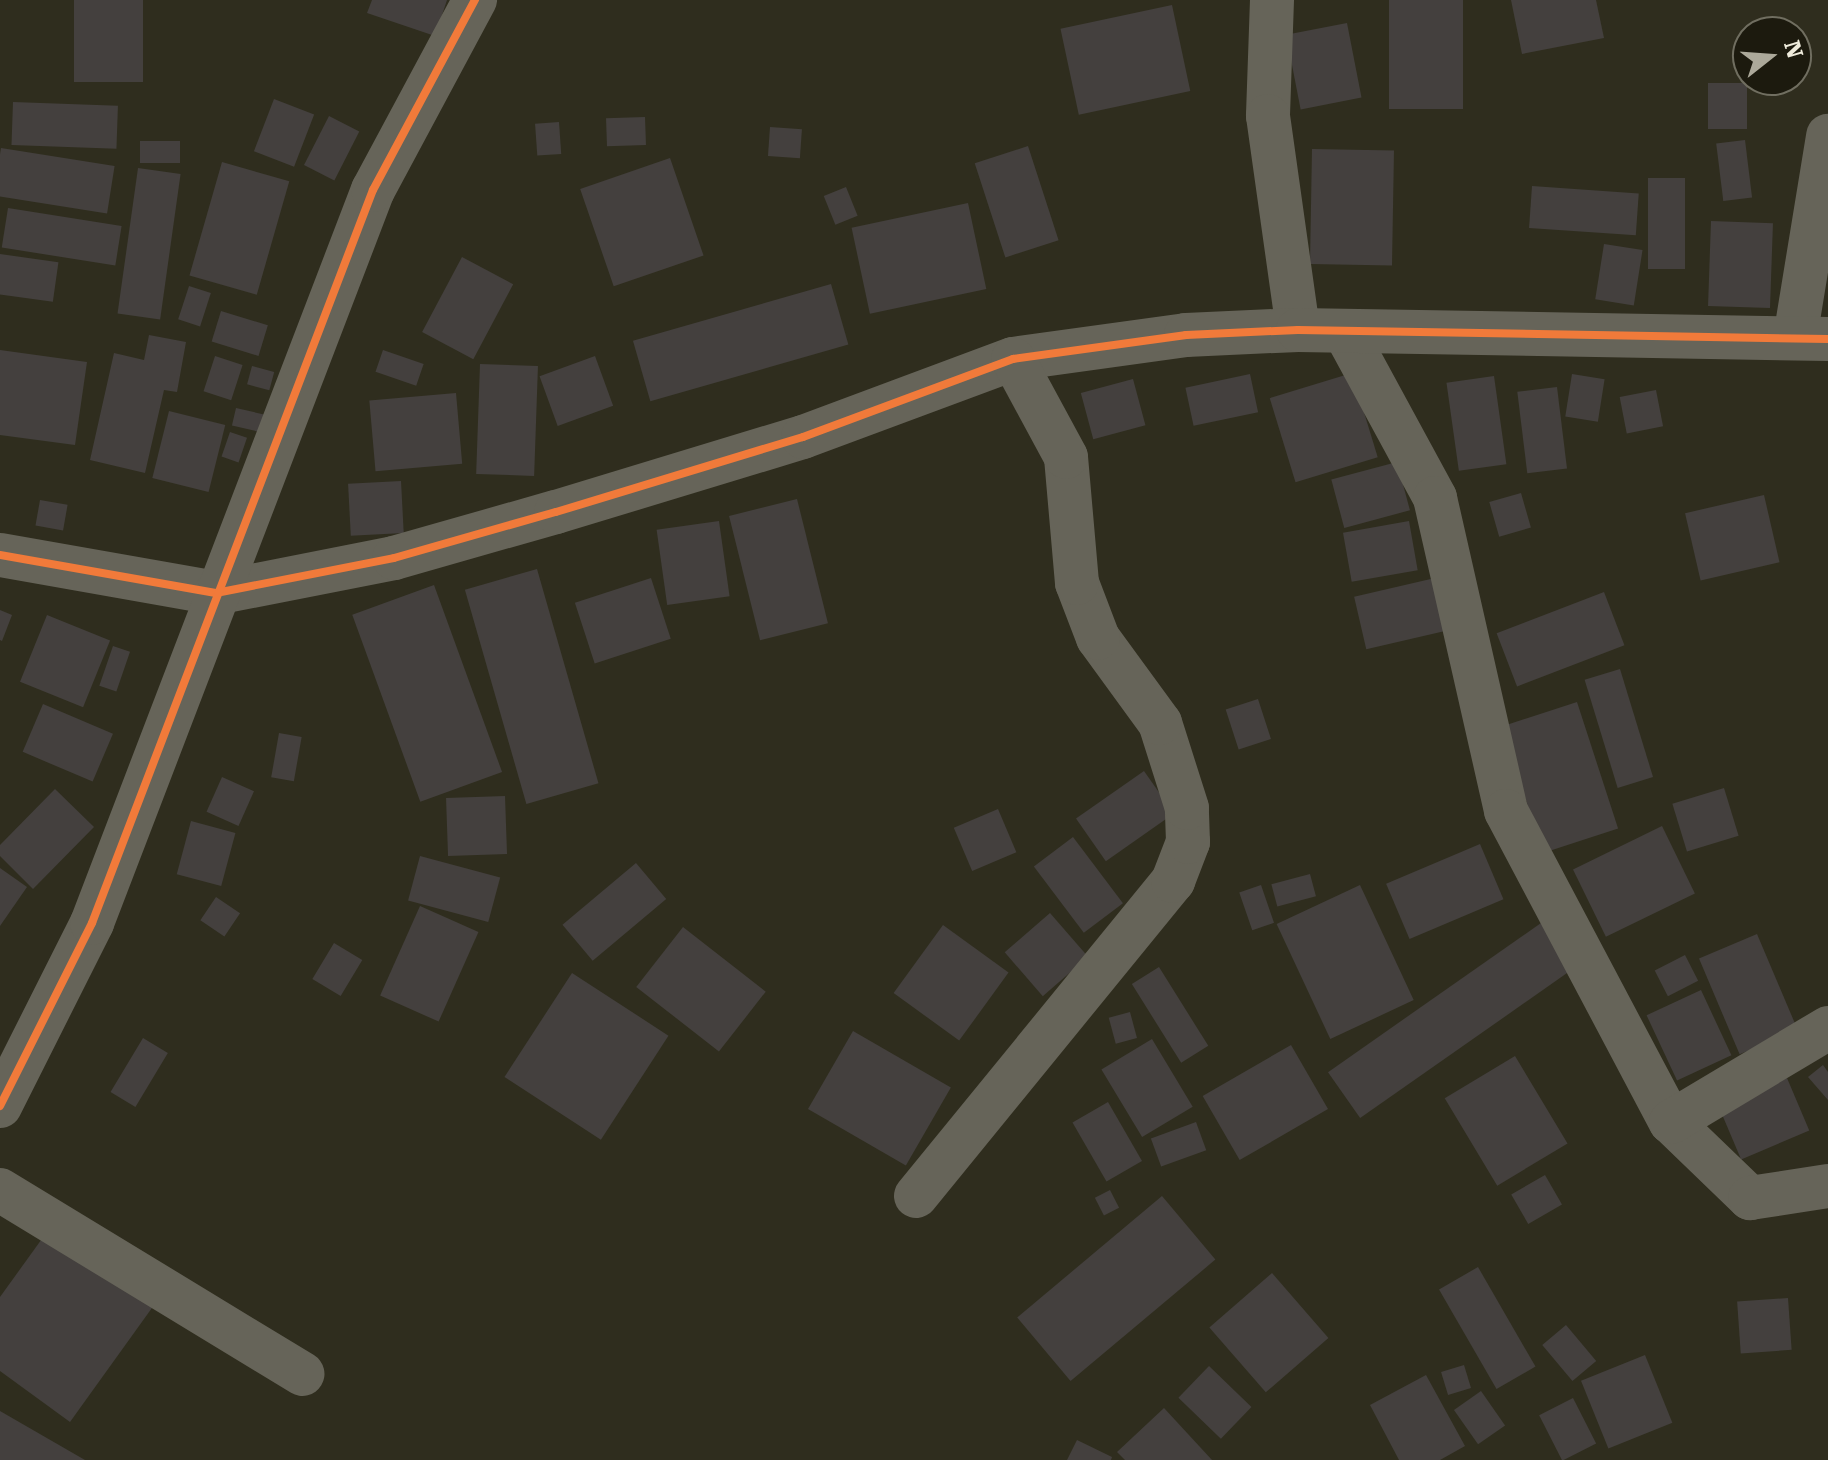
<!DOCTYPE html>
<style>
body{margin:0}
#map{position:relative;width:1828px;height:1460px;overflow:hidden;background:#2f2d1e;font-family:"Roboto Serif",serif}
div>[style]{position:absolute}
.building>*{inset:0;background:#44403e;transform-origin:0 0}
.minor>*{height:44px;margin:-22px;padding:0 22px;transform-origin:22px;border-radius:22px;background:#666459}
.cycleway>*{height:8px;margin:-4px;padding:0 4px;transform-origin:4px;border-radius:4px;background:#f17a3a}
span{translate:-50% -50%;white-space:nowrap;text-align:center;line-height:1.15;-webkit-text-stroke:6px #1c1a0e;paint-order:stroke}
.north{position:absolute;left:1732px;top:16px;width:80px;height:80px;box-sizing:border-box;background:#1c1a0e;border:2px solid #706e60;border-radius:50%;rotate:73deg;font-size:22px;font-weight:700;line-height:32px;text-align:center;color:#efecdc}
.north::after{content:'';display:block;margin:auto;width:28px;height:36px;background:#aca99a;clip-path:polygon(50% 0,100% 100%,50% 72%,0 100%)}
</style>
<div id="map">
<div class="building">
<i style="left:74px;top:0;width:69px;height:82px"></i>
<i style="clip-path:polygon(372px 0,447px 0,435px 36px,367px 13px)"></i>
<i style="left:1389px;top:0;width:74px;height:109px"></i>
<i style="clip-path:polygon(1511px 0,1596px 0,1604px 38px,1522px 54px)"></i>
<i style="left:1172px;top:5px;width:88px;height:114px;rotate:78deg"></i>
<i style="left:1347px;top:23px;width:76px;height:62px;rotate:79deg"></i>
<i style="left:1708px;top:83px;width:39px;height:46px"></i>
<i style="left:274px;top:99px;width:43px;height:56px;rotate:21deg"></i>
<i style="left:13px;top:102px;width:105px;height:43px;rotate:2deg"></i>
<i style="left:329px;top:116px;width:34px;height:55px;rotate:27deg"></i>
<i style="left:645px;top:117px;width:28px;height:39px;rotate:88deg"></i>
<i style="left:559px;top:122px;width:32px;height:24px;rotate:86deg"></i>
<i style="left:770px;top:127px;width:32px;height:29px;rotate:4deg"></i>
<i style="left:1745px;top:140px;width:58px;height:29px;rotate:83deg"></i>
<i style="left:180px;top:141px;width:22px;height:40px;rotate:90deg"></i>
<i style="left:1028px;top:146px;width:99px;height:56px;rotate:72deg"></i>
<i style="left:1px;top:148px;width:115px;height:48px;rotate:9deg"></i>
<i style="left:1312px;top:149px;width:82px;height:115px;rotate:1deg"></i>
<i style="left:670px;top:158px;width:103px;height:95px;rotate:71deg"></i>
<i style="left:222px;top:162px;width:70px;height:118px;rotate:16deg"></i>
<i style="left:138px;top:168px;width:43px;height:147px;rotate:8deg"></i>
<i style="left:1648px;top:178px;width:37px;height:91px"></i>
<i style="left:1532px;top:186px;width:107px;height:42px;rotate:4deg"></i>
<i style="left:846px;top:187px;width:31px;height:24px;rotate:68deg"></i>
<i style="left:968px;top:203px;width:88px;height:119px;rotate:78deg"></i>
<i style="left:8px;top:208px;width:115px;height:40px;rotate:9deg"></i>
<i style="left:1711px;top:221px;width:62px;height:85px;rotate:2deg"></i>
<i style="left:1604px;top:244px;width:39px;height:56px;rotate:9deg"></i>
<i style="left:0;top:254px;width:59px;height:40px;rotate:8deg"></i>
<i style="left:462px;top:257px;width:58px;height:85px;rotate:28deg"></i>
<i style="left:831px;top:284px;width:63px;height:206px;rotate:74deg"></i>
<i style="left:189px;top:286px;width:23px;height:35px;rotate:18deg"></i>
<i style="left:221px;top:311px;width:49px;height:32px;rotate:17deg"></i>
<i style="clip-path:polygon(149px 335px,186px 342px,177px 392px,164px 390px,145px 473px,90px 460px,114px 353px,144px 360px)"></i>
<i style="clip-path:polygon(0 350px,87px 362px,75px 445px,0 435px)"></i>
<i style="left:383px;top:350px;width:43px;height:23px;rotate:19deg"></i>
<i style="left:215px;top:356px;width:29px;height:37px;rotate:18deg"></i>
<i style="left:595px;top:356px;width:53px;height:59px;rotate:70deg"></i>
<i style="left:480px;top:364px;width:58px;height:110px;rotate:2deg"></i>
<i style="left:252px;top:366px;width:23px;height:19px;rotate:15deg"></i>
<i style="left:1352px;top:373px;width:88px;height:86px;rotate:73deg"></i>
<i style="left:1250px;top:374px;width:39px;height:66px;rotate:78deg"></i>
<i style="left:1572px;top:374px;width:33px;height:43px;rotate:9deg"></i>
<i style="left:1494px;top:376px;width:89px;height:48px;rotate:82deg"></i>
<i style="left:1133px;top:379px;width:48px;height:54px;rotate:75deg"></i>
<i style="left:1557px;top:387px;width:82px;height:40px;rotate:83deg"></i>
<i style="left:1656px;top:390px;width:37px;height:37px;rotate:79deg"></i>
<i style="left:456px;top:393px;width:71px;height:87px;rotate:85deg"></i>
<i style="left:236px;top:408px;width:32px;height:18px;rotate:13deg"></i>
<i style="left:169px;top:411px;width:58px;height:69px;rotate:14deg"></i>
<i style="left:230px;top:432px;width:18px;height:26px;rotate:19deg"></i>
<i style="left:1397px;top:462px;width:50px;height:68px;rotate:75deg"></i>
<i style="left:401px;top:481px;width:52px;height:53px;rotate:87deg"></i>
<i style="left:1521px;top:493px;width:36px;height:33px;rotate:74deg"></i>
<i style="left:1764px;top:495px;width:69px;height:81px;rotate:77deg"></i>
<i style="left:797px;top:499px;width:128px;height:70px;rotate:76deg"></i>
<i style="left:40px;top:500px;width:28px;height:26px;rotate:10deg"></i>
<i style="left:719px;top:521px;width:76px;height:63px;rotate:82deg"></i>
<i style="left:1409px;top:521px;width:50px;height:67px;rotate:80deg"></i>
<i style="left:537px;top:569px;width:223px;height:75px;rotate:74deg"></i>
<i style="left:651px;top:578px;width:64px;height:80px;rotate:72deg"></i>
<i style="left:1435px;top:578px;width:54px;height:83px;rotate:77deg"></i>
<i style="left:434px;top:585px;width:199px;height:87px;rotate:70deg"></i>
<i style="left:1604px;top:592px;width:57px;height:115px;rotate:69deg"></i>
<i style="clip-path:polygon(0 610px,12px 615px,2px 641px,0 640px)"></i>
<i style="left:47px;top:615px;width:68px;height:72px;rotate:22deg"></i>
<i style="left:113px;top:646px;width:18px;height:42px;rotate:19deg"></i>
<i style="left:1620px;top:669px;width:113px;height:37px;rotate:73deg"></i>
<i style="left:1258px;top:699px;width:42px;height:34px;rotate:72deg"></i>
<i style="left:1577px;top:702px;width:133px;height:79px;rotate:72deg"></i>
<i style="left:43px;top:704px;width:76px;height:52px;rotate:23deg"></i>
<i style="left:279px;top:733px;width:23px;height:45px;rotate:10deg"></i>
<i style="left:1144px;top:771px;width:52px;height:83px;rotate:55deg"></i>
<i style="left:222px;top:777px;width:35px;height:38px;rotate:24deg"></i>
<i style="left:1724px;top:788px;width:50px;height:54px;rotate:73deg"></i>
<i style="clip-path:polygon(55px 789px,94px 827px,33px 889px,0 856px,0 845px)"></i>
<i style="left:505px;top:796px;width:58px;height:59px;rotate:88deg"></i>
<i style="left:998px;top:809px;width:47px;height:48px;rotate:67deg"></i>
<i style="left:191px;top:821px;width:46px;height:55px;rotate:15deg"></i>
<i style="left:1662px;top:826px;width:75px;height:99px;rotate:64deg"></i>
<i style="left:1073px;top:837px;width:83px;height:49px;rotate:53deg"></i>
<i style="left:1480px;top:844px;width:60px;height:102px;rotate:67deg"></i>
<i style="left:420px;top:856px;width:83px;height:46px;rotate:15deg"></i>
<i style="left:636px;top:863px;width:47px;height:96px;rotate:50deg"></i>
<i style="clip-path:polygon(0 868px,27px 887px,0 926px)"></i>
<i style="left:1310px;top:874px;width:23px;height:40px;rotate:75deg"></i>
<i style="left:1261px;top:885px;width:40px;height:23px;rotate:71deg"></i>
<i style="left:1360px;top:885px;width:127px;height:92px;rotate:65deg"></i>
<i style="left:216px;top:897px;width:29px;height:28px;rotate:34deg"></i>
<i style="left:420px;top:906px;width:64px;height:98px;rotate:24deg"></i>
<i style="left:1050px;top:913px;width:58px;height:60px;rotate:49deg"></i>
<i style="left:1541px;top:923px;width:56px;height:260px;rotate:55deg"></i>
<i style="left:943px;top:925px;width:81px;height:84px;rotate:36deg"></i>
<i style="left:683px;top:927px;width:105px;height:76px;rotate:38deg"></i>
<i style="left:1757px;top:934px;width:104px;height:63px;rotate:67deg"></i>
<i style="left:334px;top:943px;width:33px;height:42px;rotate:31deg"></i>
<i style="left:1685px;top:955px;width:29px;height:34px;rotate:63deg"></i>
<i style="left:1159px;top:967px;width:93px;height:32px;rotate:58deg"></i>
<i style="left:572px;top:973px;width:115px;height:124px;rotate:33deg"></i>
<i style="left:1701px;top:990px;width:72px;height:60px;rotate:65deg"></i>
<i style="left:1130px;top:1012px;width:27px;height:22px;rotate:75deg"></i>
<i style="left:853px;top:1031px;width:113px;height:90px;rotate:30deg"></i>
<i style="left:143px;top:1038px;width:29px;height:63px;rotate:31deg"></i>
<i style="left:1152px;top:1039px;width:79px;height:59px;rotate:59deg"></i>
<i style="left:1291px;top:1045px;width:74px;height:102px;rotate:60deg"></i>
<i style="left:1515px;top:1056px;width:102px;height:82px;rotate:59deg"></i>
<i style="clip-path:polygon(1823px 1065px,1828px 1072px,1828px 1100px,1808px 1077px)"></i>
<i style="left:1787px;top:1078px;width:57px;height:74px;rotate:67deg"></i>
<i style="left:1108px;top:1102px;width:68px;height:41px;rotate:60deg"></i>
<i style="left:1196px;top:1122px;width:30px;height:48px;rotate:70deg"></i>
<i style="left:1545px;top:1175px;width:34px;height:39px;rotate:60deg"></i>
<i style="left:1110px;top:1190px;width:20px;height:17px;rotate:63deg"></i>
<i style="left:1162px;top:1196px;width:83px;height:189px;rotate:50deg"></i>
<i style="clip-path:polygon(62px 1211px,167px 1287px,70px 1422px,0 1371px,0 1297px)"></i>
<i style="left:1478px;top:1267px;width:115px;height:45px;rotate:60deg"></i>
<i style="left:1272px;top:1273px;width:86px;height:83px;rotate:49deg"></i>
<i style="left:1788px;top:1298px;width:52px;height:51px;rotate:86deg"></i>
<i style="left:1566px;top:1325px;width:47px;height:31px;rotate:50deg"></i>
<i style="left:1645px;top:1355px;width:73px;height:69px;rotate:68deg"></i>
<i style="left:1464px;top:1365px;width:24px;height:24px;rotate:73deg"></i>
<i style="left:1209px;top:1366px;width:59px;height:44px;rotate:44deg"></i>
<i style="clip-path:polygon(1426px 1375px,1465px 1446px,1440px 1460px,1399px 1460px,1370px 1405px)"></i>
<i style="left:1481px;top:1391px;width:42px;height:33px;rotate:55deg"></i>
<i style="left:1573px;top:1398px;width:51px;height:38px;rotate:63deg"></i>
<i style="clip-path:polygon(1164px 1408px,1212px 1460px,1125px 1460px,1117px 1452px)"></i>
<i style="clip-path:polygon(0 1411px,85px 1460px,0 1460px)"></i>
<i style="clip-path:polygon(1077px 1440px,1112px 1457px,1111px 1460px,1067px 1460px)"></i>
</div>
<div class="minor">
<i style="left:1272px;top:0;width:116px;rotate:92deg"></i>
<i style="left:1268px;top:116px;width:216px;rotate:82deg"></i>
<i style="left:1345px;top:332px;width:189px;rotate:61.5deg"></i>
<i style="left:1435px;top:498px;width:321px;rotate:77.2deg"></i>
<i style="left:1506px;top:811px;width:352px;rotate:62.1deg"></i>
<i style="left:1671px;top:1122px;width:110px;rotate:43.9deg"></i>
<i style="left:1750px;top:1198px;width:79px;rotate:-8.7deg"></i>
<i style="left:1795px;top:338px;width:205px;rotate:-80.7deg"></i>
<i style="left:0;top:555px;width:219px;rotate:10deg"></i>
<i style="left:216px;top:593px;width:181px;rotate:-11.1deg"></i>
<i style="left:394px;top:558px;width:168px;rotate:-15.9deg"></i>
<i style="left:556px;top:512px;width:258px;rotate:-16.9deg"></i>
<i style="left:803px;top:437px;width:224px;rotate:-20.4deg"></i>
<i style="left:1013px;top:359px;width:175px;rotate:-7.9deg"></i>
<i style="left:1186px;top:335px;width:112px;rotate:-2.6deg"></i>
<i style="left:1298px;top:330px;width:530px;rotate:0.97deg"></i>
<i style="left:0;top:1106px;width:205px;rotate:-63.3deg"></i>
<i style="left:92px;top:923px;width:785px;rotate:-69.03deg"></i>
<i style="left:373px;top:190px;width:216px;rotate:-61.8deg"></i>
<i style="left:1671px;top:1122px;width:183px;rotate:-30.9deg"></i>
<i style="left:0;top:1190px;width:354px;rotate:31.3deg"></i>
<i style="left:916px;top:1196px;width:407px;rotate:-50.8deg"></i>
<i style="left:1173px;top:881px;width:42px;rotate:-69deg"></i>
<i style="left:1188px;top:842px;width:34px;rotate:-92deg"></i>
<i style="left:1187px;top:808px;width:89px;rotate:-107.6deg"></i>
<i style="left:1160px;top:723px;width:105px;rotate:-126.1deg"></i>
<i style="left:1098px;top:638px;width:59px;rotate:-110.9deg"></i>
<i style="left:1077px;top:583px;width:126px;rotate:-95deg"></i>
<i style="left:1066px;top:457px;width:111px;rotate:-118.4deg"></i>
</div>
<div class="cycleway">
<i style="left:0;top:555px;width:219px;rotate:10deg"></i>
<i style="left:216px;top:593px;width:181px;rotate:-11.1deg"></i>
<i style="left:394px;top:558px;width:168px;rotate:-15.9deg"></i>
<i style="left:556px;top:512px;width:258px;rotate:-16.9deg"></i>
<i style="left:803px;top:437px;width:224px;rotate:-20.4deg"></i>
<i style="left:1013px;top:359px;width:175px;rotate:-7.9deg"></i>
<i style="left:1186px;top:335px;width:112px;rotate:-2.6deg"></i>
<i style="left:1298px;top:330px;width:530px;rotate:0.97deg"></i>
<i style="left:0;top:1106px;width:205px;rotate:-63.3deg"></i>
<i style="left:92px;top:923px;width:785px;rotate:-69.03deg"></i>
<i style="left:373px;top:190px;width:216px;rotate:-61.8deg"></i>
</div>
<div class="north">N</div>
</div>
